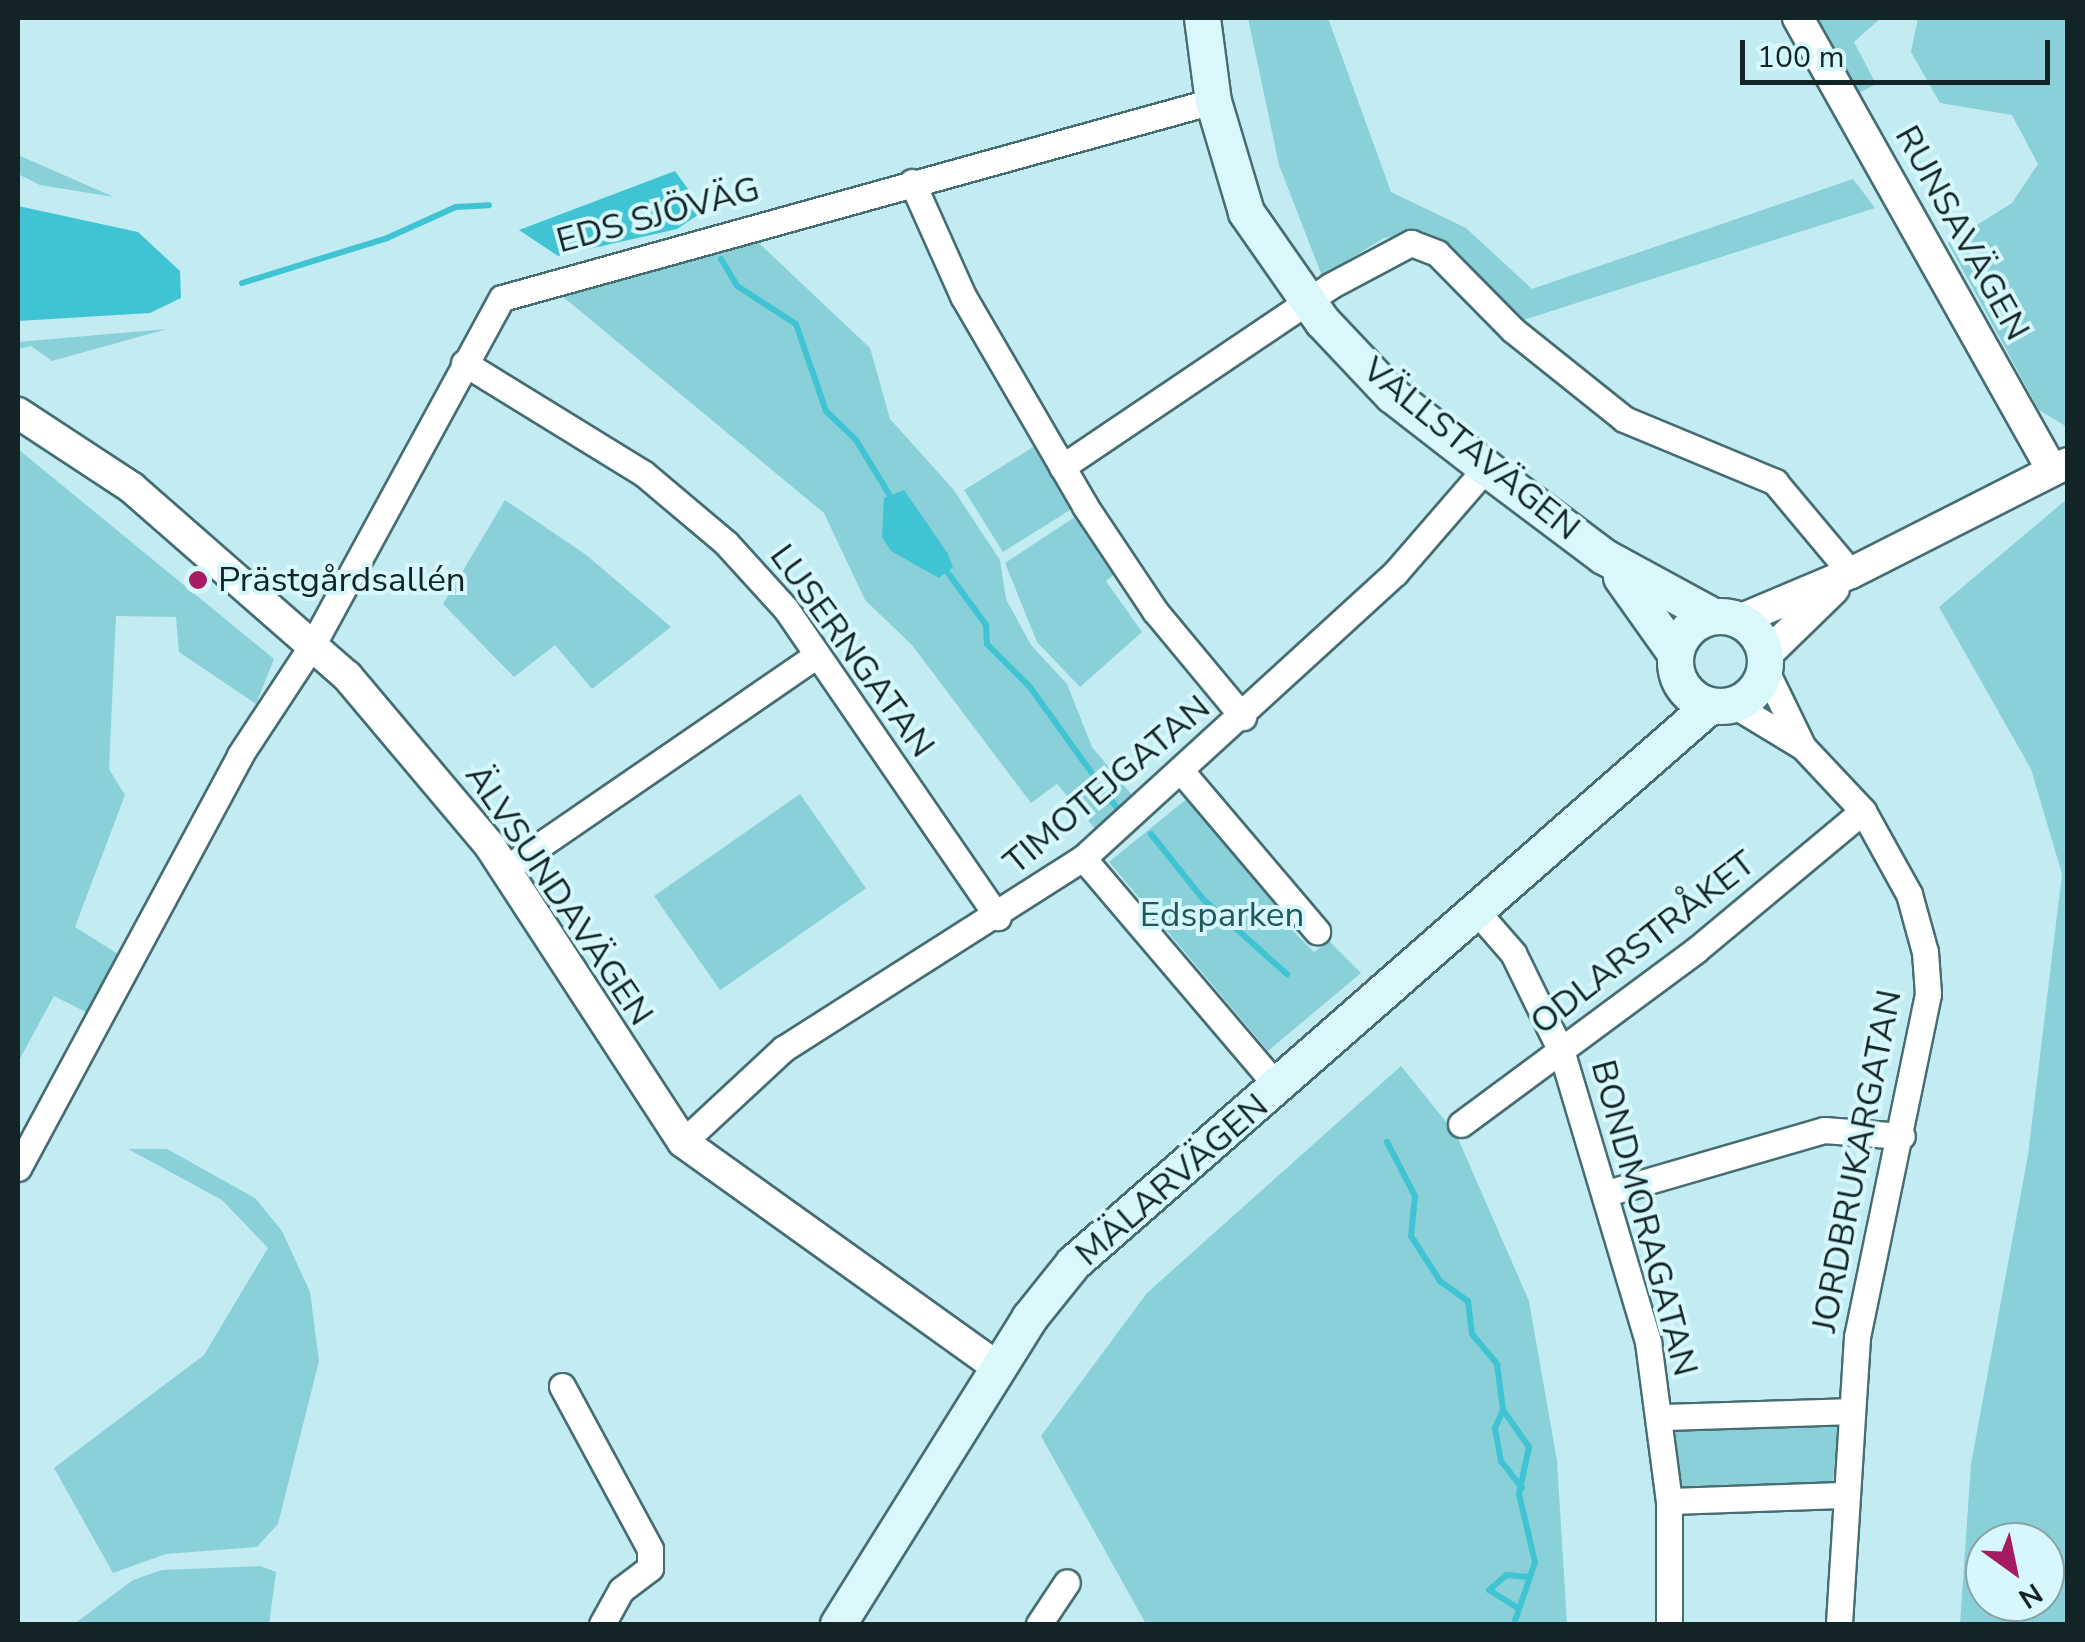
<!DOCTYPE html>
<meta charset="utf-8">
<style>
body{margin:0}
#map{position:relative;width:2085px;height:1642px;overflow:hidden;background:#c2ecf2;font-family:"Nunito Sans",sans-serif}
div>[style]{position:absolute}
.green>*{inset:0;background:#89d0d9;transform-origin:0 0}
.water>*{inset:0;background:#40c4d3}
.stream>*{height:6px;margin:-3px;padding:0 3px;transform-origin:3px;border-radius:3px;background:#40c4d3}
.roads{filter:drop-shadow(2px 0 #466d72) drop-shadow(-2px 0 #466d72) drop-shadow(0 2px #466d72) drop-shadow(0 -2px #466d72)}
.minor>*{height:25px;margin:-12.5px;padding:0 12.5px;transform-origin:12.5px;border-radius:12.5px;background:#fff}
.tertiary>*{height:30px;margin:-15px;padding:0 15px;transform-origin:15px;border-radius:15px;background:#fff}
.secondary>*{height:35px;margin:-17.5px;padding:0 17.5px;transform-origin:17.5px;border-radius:17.5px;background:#daf8fb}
.secondary>.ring{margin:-17.5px;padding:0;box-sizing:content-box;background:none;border:35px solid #daf8fb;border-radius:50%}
.dots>*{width:28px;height:28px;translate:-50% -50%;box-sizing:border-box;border:5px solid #d6f8fc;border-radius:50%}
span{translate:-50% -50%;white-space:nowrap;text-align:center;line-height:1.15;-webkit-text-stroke:8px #d6f8fc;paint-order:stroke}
.street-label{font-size:35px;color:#132426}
.poi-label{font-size:35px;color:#132426}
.left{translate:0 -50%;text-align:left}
.park-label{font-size:35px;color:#21575e}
.frame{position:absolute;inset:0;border:20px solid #132426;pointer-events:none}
.north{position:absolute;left:1965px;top:1522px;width:100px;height:100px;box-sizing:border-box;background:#d6f8fc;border:2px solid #88a3a6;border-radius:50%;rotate:147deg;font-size:28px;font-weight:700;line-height:40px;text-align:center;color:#132426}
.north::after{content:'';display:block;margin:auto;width:35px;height:45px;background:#a61c62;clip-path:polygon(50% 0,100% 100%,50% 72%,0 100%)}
.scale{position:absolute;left:1740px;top:40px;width:310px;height:45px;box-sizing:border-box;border:5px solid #132426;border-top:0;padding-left:12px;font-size:30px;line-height:35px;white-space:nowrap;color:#132426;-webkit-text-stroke:8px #d6f8fc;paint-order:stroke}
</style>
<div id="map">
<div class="green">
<i style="clip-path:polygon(1248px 18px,1328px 18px,1391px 192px,1466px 228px,1532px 289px,1853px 179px,1875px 208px,1523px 320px,1438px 241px,1411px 233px,1384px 238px,1322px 276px,1279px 165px)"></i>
<i style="clip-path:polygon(1818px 18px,1881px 18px,1854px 42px,1876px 84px,1859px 93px)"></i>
<i style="clip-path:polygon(1918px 18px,2067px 18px,2067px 427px,2039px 410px,1948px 243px,2012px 203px,2038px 164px,2012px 115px,1940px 103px,1911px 52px)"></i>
<i style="clip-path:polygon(18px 155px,114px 197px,40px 185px,18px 174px)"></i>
<i style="clip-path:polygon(744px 229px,870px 348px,890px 419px,953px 489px,1000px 560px,1006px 599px,1031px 645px,1067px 684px,1092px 747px,1136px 800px,1098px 832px,1057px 784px,1031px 803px,912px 645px,865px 600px,824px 513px,562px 296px)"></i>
<i style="clip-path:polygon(167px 329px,52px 361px,31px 346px,18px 349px,18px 342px)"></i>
<i style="left:1038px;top:444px;width:73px;height:87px;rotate:58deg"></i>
<i style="clip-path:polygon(18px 449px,274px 659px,256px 704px,179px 652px,176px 617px,116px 616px,109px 769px,125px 795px,75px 927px,118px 954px,86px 1012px,54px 996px,18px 1062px)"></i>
<i style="clip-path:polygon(evenodd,2067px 499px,2067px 1624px,1960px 1624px,1971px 1464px,2028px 1155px,2062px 874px,2031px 769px,1939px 607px,2067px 499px,1985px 1542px,2045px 1542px,2045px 1602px,1985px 1602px,1985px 1542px)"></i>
<i style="clip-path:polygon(505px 500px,585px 554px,671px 627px,592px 689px,555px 645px,514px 677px,443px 604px)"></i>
<i style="clip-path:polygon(1081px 513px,1119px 571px,1106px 581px,1142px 632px,1080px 687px,1037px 642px,1005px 563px)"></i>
<i style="left:800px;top:794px;width:115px;height:178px;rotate:55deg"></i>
<i style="clip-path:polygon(1189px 797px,1289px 912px,1293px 931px,1314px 952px,1329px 941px,1361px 973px,1268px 1051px,1109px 862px)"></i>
<i style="clip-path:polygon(1401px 1066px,1456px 1134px,1529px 1301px,1557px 1461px,1567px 1624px,1146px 1624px,1041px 1436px,1147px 1293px)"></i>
<i style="clip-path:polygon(128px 1149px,167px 1149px,255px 1198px,282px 1231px,310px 1292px,319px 1361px,278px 1524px,257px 1547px,166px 1554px,113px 1573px,54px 1468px,204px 1355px,268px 1248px,222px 1200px)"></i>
<i style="clip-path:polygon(1671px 1422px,1838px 1422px,1833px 1483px,1683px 1486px,1671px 1474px)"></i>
<i style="clip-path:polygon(260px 1566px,276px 1572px,269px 1624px,74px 1624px,133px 1580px,162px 1570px)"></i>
</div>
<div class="water">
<i style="clip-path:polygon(675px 171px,704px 211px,677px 229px,558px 256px,519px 230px)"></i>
<i style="clip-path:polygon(18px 206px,138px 232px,180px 271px,181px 298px,150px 313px,18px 321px)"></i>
<i style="clip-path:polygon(904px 490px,948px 554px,953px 567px,939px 578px,891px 551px,882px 537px,884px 498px)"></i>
</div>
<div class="stream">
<i style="left:721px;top:259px;width:31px;rotate:59deg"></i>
<i style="left:737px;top:286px;width:70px;rotate:32.8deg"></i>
<i style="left:796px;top:324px;width:92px;rotate:71deg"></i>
<i style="left:826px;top:411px;width:42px;rotate:44deg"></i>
<i style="left:856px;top:440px;width:63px;rotate:58.6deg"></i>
<i style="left:242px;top:283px;width:152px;rotate:-17.2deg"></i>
<i style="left:387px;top:238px;width:76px;rotate:-24.2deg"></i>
<i style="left:456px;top:207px;width:33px;rotate:-3deg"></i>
<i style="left:948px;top:573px;width:64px;rotate:53.8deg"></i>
<i style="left:986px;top:625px;width:19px;rotate:87deg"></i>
<i style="left:987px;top:644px;width:61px;rotate:45deg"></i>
<i style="left:1030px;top:687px;width:149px;rotate:54.3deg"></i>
<i style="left:1151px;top:834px;width:83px;rotate:51.3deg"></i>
<i style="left:1203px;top:899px;width:113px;rotate:41.8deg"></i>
<i style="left:1387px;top:1142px;width:61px;rotate:62.6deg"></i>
<i style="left:1415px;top:1196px;width:40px;rotate:95.7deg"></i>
<i style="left:1411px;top:1236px;width:54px;rotate:57.2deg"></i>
<i style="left:1440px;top:1281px;width:34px;rotate:36deg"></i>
<i style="left:1468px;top:1301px;width:33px;rotate:83deg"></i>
<i style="left:1472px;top:1334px;width:39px;rotate:50deg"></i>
<i style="left:1497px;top:1364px;width:46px;rotate:82.6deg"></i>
<i style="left:1503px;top:1410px;width:45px;rotate:54.9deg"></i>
<i style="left:1529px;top:1447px;width:48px;rotate:102deg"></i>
<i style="left:1519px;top:1494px;width:70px;rotate:76.8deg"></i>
<i style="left:1535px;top:1562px;width:65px;rotate:108.7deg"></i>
<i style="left:1503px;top:1410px;width:20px;rotate:114deg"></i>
<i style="left:1495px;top:1428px;width:34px;rotate:80deg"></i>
<i style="left:1501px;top:1461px;width:34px;rotate:52deg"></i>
<i style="left:1518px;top:1608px;width:34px;rotate:-148deg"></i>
<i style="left:1489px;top:1590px;width:23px;rotate:-41deg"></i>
<i style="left:1506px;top:1575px;width:23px;rotate:5deg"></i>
</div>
<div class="roads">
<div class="minor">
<i style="left:912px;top:182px;width:125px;rotate:65.9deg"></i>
<i style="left:963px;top:296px;width:243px;rotate:59.8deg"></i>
<i style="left:1085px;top:506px;width:126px;rotate:56.3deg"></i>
<i style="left:1155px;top:611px;width:138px;rotate:50.3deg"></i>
<i style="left:464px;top:363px;width:210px;rotate:31.6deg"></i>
<i style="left:643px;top:473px;width:109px;rotate:40.1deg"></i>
<i style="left:726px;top:543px;width:89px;rotate:47.7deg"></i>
<i style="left:786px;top:609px;width:374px;rotate:55.5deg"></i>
<i style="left:1062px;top:467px;width:323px;rotate:-34deg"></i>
<i style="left:1330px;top:286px;width:92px;rotate:-28deg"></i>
<i style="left:1411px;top:243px;width:28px;rotate:21deg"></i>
<i style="left:1437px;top:253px;width:108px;rotate:45.4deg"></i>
<i style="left:1513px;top:330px;width:142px;rotate:38.7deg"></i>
<i style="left:1624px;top:419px;width:164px;rotate:22.6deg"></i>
<i style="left:1775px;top:482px;width:119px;rotate:50.1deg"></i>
<i style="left:1765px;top:669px;width:82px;rotate:64.1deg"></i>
<i style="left:1734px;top:705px;width:81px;rotate:31.3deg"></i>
<i style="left:1803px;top:747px;width:88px;rotate:46.8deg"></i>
<i style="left:1863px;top:811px;width:95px;rotate:61deg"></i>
<i style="left:1909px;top:894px;width:60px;rotate:74.6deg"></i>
<i style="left:1925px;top:952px;width:42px;rotate:85.9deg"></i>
<i style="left:1928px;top:994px;width:350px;rotate:101.7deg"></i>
<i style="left:1857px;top:1337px;width:288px;rotate:93.6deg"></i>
<i style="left:1182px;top:772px;width:209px;rotate:49.7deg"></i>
<i style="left:1083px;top:858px;width:302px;rotate:49.6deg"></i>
<i style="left:504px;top:870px;width:380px;rotate:-34.5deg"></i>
<i style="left:1479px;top:914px;width:52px;rotate:48.9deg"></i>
<i style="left:1513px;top:953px;width:111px;rotate:63.9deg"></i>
<i style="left:1562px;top:1053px;width:302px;rotate:73.4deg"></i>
<i style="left:1648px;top:1342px;width:160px;rotate:82.5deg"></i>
<i style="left:1669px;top:1501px;width:123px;rotate:90deg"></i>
<i style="left:1461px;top:1124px;width:292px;rotate:-36.5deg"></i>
<i style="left:1696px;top:950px;width:217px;rotate:-39.8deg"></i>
<i style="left:683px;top:1142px;width:137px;rotate:-42.9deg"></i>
<i style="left:783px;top:1049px;width:356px;rotate:-32.5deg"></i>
<i style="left:1083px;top:858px;width:423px;rotate:-42.4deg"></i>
<i style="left:1395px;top:573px;width:139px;rotate:-49.1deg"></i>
<i style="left:18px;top:1168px;width:469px;rotate:-61.7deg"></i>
<i style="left:240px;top:755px;width:133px;rotate:-56.7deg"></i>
<i style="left:313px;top:644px;width:394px;rotate:-61.4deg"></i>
<i style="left:502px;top:298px;width:738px;rotate:-15.49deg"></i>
<i style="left:1607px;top:1193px;width:226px;rotate:-16.2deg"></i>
<i style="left:1824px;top:1130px;width:78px;rotate:4.4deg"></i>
<i style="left:562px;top:1386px;width:185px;rotate:61.6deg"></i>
<i style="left:650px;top:1549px;width:19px;rotate:90deg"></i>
<i style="left:650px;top:1568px;width:36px;rotate:143deg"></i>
<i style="left:621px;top:1590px;width:39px;rotate:119deg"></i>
<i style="left:1661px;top:1417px;width:189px;rotate:-1.8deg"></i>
<i style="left:1669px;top:1501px;width:174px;rotate:-2deg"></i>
<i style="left:1039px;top:1624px;width:50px;rotate:-56.3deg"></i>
</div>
<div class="tertiary">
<i style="left:1798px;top:18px;width:518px;rotate:60.67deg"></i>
<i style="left:18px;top:413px;width:136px;rotate:33.3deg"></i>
<i style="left:132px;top:488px;width:286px;rotate:41.2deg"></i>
<i style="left:347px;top:676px;width:222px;rotate:49.9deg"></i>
<i style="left:490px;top:846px;width:353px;rotate:56.9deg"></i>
<i style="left:683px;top:1142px;width:390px;rotate:35.6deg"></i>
<i style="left:1739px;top:620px;width:121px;rotate:-22.8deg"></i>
<i style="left:1851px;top:573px;width:243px;rotate:-26.9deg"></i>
<i style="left:1765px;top:656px;width:96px;rotate:-44.2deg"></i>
</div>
<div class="secondary">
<i style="left:1202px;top:18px;width:84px;rotate:82.5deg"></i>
<i style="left:1213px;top:101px;width:116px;rotate:73.4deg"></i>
<i style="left:1246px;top:212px;width:133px;rotate:55.1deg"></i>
<i style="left:1322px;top:321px;width:102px;rotate:46.6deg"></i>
<i style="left:1392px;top:395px;width:119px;rotate:37.8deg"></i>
<i style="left:1486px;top:468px;width:146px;rotate:36.9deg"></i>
<i style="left:1603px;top:556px;width:123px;rotate:28.6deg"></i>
<i style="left:1621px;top:577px;width:93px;rotate:54.6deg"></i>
<i class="ring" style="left:1675px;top:616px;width:55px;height:55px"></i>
<i style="left:838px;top:1624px;width:361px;rotate:-58deg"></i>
<i style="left:1029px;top:1318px;width:70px;rotate:-51.3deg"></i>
<i style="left:1073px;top:1263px;width:845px;rotate:-41.21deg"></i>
</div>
</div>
<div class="dots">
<i style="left:198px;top:580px;background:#a61c62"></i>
</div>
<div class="street-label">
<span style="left:658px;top:215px;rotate:-15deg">EDS SJÖVÄG</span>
<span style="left:1962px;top:233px;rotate:61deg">RUNSAVÄGEN</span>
<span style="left:1471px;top:449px;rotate:39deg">VÄLLSTAVÄGEN</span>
<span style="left:852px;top:651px;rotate:54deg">LUSERNGATAN</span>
<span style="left:1107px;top:785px;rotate:-40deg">TIMOTEJGATAN</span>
<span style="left:559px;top:895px;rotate:56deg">ÄLVSUNDAVÄGEN</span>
<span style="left:1643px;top:943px;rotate:-38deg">ODLARSTRÅKET</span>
<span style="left:1857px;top:1161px;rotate:-79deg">JORDBRUKARGATAN</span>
<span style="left:1172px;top:1180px;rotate:-41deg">MÄLARVÄGEN</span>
<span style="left:1644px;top:1218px;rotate:75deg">BONDMORAGATAN</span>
</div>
<div class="poi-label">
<span class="left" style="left:218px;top:580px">Prästgårdsallén</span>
</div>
<div class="park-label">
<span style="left:1222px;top:915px">Edsparken</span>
</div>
<div class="frame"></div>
<div class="north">N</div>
<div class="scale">100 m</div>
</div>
